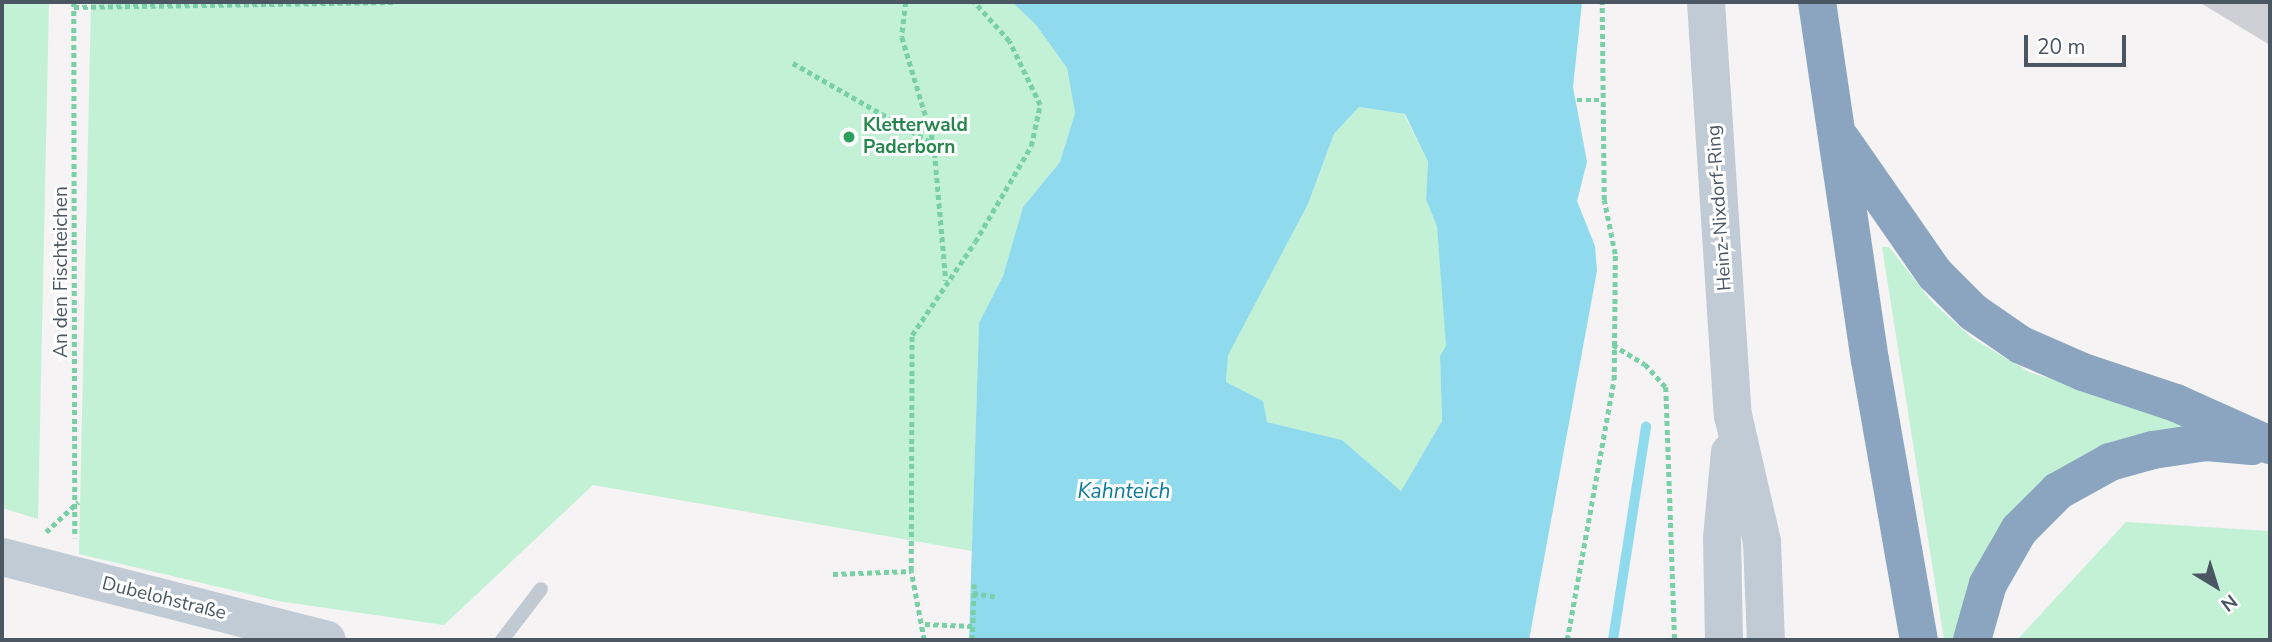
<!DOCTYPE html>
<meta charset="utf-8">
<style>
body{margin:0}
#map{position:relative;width:2272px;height:642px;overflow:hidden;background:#f5f3f3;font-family:"Nunito Sans",sans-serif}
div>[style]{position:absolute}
.green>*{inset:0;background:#c3f1d5}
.water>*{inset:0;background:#90daee}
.stream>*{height:10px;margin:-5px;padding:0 5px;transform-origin:5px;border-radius:5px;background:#90daee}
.building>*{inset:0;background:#cdcfd5}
.path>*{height:4.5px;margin-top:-2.25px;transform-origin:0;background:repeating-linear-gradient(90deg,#7ad0a6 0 5px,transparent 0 8.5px)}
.lane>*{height:14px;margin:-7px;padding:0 7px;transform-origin:7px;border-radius:7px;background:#c1cad2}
.secondary>*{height:38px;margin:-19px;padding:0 19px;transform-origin:19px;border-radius:19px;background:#c1cbd6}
.highway>*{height:38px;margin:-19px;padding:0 19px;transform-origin:19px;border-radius:19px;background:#8ba5c1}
.dots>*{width:19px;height:19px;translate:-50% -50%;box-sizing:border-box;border:4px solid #fff;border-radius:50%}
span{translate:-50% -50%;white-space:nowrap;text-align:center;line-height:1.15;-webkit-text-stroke:6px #fff;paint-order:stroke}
.leisure-label{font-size:19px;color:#27864d;font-weight:700}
.left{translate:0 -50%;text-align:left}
.street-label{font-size:19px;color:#4a5661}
.water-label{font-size:21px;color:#0c7c9b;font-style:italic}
.frame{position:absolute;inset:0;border:4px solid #4a5661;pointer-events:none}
.north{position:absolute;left:2181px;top:551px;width:70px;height:70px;-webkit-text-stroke:5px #fff;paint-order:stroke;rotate:142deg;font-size:19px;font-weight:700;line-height:28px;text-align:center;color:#4a5661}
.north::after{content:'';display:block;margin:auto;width:24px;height:32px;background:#4a5661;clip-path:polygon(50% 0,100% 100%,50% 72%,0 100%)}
.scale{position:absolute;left:2024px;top:35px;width:102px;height:32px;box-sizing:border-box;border:4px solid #4a5661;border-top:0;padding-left:9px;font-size:21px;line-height:24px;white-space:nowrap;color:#4a5661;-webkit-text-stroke:5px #fff;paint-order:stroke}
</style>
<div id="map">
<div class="green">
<i style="clip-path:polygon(2px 2px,49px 2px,38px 519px,2px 508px)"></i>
<i style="clip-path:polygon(91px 2px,1012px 2px,1036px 25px,1067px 68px,1075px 113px,1060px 162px,1023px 207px,1003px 276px,979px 323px,972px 551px,593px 485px,444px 625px,278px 601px,79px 554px)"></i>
<i style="clip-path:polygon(1359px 107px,1404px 114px,1428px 162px,1426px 199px,1437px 227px,1447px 346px,1440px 356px,1442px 421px,1401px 491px,1342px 440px,1267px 422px,1226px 382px,1227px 355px,1308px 204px,1334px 134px)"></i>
<i style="clip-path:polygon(1882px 247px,1889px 247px,1932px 302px,1972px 338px,2029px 372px,2204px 428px,2068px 470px,1965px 640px,1944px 640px)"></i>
<i style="clip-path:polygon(2126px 522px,2270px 531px,2270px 640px,2017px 640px)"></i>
</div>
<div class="water">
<i style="clip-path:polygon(evenodd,1012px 2px,1582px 2px,1573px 87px,1587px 162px,1577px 201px,1595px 246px,1597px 271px,1529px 640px,969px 640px,979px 323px,1003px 276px,1023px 207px,1060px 162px,1075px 113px,1067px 68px,1036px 25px,1012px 2px,1359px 107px,1405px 114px,1428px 162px,1426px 199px,1437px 227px,1446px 346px,1440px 356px,1442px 421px,1401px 491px,1342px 440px,1267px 422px,1263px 401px,1226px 382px,1228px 355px,1308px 204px,1334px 134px,1359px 107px)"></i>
</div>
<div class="stream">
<i style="left:1613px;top:640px;width:216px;rotate:-81.2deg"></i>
</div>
<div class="building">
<i style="clip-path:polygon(2199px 2px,2270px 2px,2270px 45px)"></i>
</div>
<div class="path">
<i style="left:74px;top:2px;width:536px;rotate:89.89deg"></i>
<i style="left:906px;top:2px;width:35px;rotate:97deg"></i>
<i style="left:902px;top:37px;width:112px;rotate:73.3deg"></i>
<i style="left:74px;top:7px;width:320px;rotate:-0.9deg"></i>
<i style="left:793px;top:63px;width:163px;rotate:29.9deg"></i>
<i style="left:934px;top:144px;width:137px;rotate:85deg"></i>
<i style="left:1577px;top:100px;width:25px"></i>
<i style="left:1613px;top:345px;width:37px;rotate:31deg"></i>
<i style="left:1645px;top:364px;width:31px;rotate:48deg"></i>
<i style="left:1666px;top:387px;width:253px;rotate:88deg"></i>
<i style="left:46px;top:532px;width:44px;rotate:-43.2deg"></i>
<i style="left:833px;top:574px;width:78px;rotate:-2.2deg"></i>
<i style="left:973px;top:593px;width:24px;rotate:9deg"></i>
<i style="left:925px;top:624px;width:47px;rotate:2.4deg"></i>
<i style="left:924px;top:640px;width:70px;rotate:-100.7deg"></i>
<i style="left:911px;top:571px;width:236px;rotate:-89.8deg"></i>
<i style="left:912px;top:335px;width:112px;rotate:-55.9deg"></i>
<i style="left:975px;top:242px;width:111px;rotate:-59.7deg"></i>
<i style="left:1031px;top:146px;width:42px;rotate:-77.6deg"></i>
<i style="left:1040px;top:105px;width:71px;rotate:-115.8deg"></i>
<i style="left:1009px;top:41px;width:52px;rotate:-131.9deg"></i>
<i style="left:972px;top:640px;width:56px;rotate:-88deg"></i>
<i style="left:1567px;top:640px;width:264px;rotate:-79.8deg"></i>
<i style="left:1614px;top:380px;width:126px;rotate:-89.5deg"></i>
<i style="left:1615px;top:254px;width:55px;rotate:-101.5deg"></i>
<i style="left:1604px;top:200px;width:198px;rotate:-90.6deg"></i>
</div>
<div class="lane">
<i style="left:502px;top:640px;width:64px;rotate:-52.6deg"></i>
</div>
<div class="secondary">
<i style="left:1706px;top:2px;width:414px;rotate:86.3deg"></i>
<i style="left:1733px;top:415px;width:130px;rotate:77.1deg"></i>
<i style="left:1762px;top:542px;width:98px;rotate:87.7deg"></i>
<i style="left:2px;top:557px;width:335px;rotate:14.3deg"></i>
<i style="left:1724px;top:640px;width:102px;rotate:-91.1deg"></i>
<i style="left:1722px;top:538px;width:86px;rotate:-84.7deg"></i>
</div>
<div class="highway">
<i style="left:1817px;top:2px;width:362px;rotate:81.6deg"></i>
<i style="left:1870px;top:360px;width:284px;rotate:80.1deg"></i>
<i style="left:1841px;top:139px;width:165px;rotate:55.2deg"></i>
<i style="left:1935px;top:274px;width:54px;rotate:45deg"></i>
<i style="left:1973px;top:312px;width:58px;rotate:34.5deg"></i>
<i style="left:2021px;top:345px;width:68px;rotate:23.5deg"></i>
<i style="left:2083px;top:372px;width:98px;rotate:18.4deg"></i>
<i style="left:2176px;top:403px;width:103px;rotate:24.1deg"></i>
<i style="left:1972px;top:640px;width:58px;rotate:-74.1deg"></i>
<i style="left:1988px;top:584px;width:62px;rotate:-60.1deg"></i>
<i style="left:2019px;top:530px;width:55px;rotate:-45deg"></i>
<i style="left:2058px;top:491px;width:60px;rotate:-29.1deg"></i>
<i style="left:2110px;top:462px;width:45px;rotate:-15.6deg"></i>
<i style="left:2153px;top:450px;width:54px;rotate:-8.6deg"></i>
<i style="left:2206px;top:442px;width:46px;rotate:5deg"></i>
</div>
<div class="dots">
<i style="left:849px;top:137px;background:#2e9e5b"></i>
</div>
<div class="leisure-label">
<span class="left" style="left:863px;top:137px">Kletterwald<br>Paderborn</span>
</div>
<div class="street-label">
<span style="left:1720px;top:208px;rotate:-94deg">Heinz-Nixdorf-Ring</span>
<span style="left:62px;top:272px;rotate:-90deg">An den Fischteichen</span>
<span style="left:164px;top:599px;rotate:14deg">Dubelohstraße</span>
</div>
<div class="water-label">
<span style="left:1124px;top:491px">Kahnteich</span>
</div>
<div class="frame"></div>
<div class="north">N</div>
<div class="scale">20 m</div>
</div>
